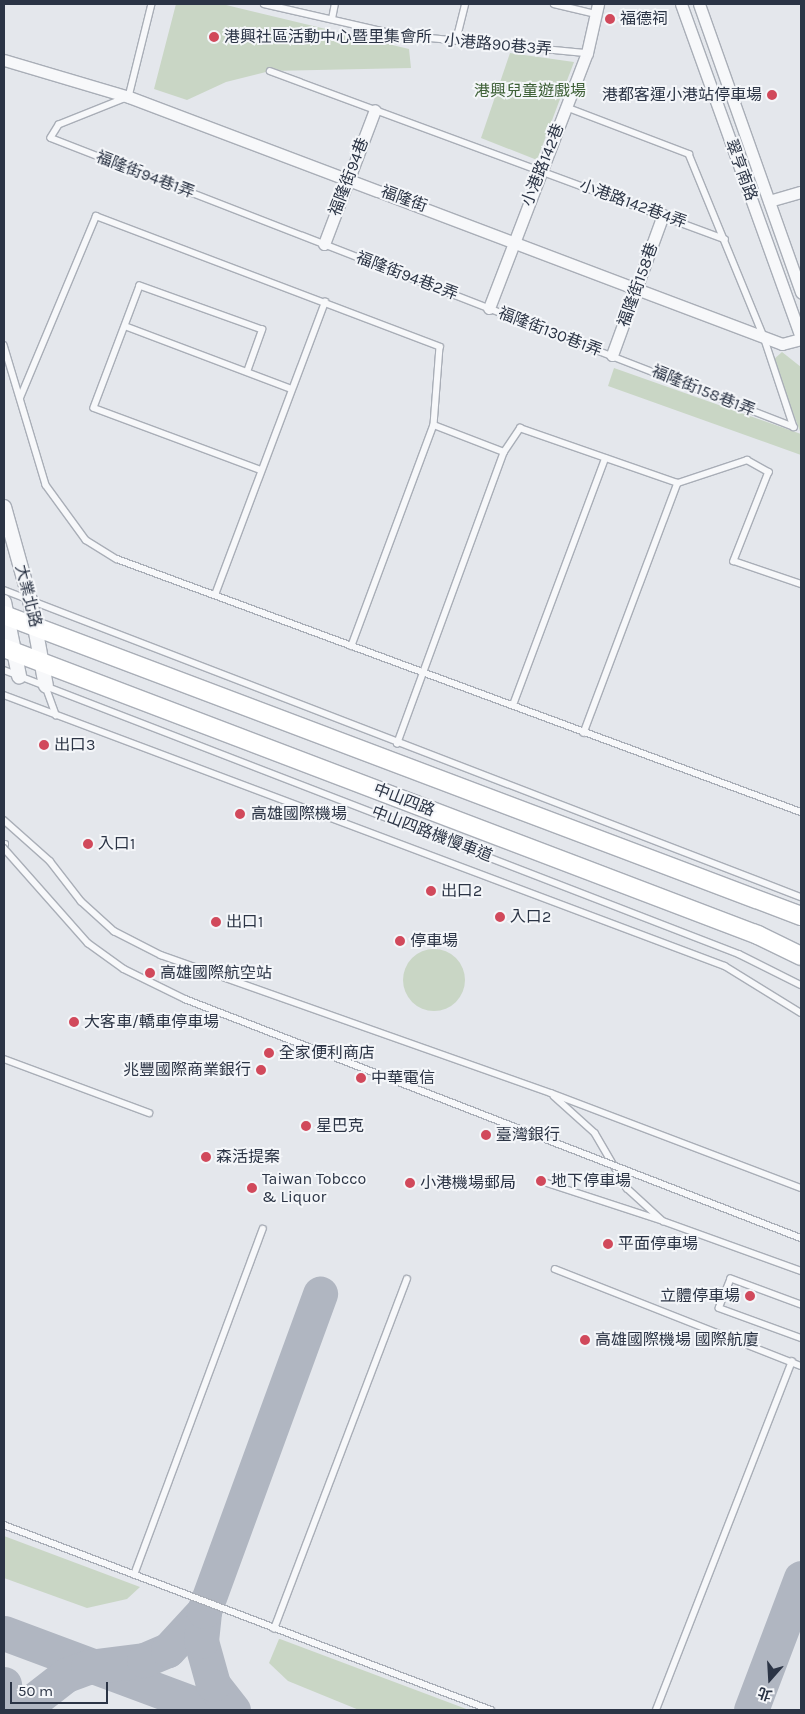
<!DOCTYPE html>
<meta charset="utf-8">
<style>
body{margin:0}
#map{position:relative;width:805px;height:1714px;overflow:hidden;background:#e4e7ec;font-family:Karla,"Noto Sans TC",sans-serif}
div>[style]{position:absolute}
.green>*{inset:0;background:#c9d6c5}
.round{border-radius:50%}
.taxiway>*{height:35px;margin:-17.5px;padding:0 17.5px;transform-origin:17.5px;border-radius:17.5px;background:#b0b6c1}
.roads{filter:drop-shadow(1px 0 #a9aeb7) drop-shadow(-1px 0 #a9aeb7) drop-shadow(0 1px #a9aeb7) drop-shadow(0 -1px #a9aeb7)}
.service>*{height:5.5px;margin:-2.75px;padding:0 2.75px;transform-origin:2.75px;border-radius:2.75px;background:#f7f8fa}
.minor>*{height:11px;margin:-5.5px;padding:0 5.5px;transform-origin:5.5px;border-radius:5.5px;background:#f7f8fa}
.tertiary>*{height:14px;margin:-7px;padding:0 7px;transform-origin:7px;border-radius:7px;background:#f7f8fa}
.primary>*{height:18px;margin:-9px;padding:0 9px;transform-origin:9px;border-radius:9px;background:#fff}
.bridges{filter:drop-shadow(1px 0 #a9aeb7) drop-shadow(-1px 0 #a9aeb7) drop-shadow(0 1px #a9aeb7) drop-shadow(0 -1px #a9aeb7)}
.service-bridge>*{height:5.5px;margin:-2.75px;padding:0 2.75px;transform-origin:2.75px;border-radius:2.75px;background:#f7f8fa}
.dots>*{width:14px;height:14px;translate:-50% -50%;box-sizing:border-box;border:2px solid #f4f6f9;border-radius:50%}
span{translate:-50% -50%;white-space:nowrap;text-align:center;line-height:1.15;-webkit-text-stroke:4px #f4f6f9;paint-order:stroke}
.poi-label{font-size:16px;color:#2b3445}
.left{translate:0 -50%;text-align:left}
.right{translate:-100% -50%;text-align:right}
.street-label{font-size:16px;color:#2b3445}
.park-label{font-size:16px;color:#3f6138}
.frame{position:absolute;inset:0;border:5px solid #2b3445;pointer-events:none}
.north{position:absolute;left:745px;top:1654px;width:50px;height:50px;-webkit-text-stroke:4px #f4f6f9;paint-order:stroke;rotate:199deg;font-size:14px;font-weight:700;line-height:20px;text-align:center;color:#2b3445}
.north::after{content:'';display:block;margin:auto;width:18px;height:22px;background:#2b3445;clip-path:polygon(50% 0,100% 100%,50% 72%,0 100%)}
.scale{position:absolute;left:10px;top:1682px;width:98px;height:22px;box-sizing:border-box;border:2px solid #2b3445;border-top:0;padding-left:6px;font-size:15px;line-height:18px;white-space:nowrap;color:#2b3445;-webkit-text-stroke:4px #f4f6f9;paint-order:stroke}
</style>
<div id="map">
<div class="green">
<i style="clip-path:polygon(176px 4px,222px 4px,409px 49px,411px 68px,270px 71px,226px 82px,187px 100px,154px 89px)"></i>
<i style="clip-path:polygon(510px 53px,574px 62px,537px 160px,481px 138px)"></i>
<i style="clip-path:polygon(782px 352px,801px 367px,801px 455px,608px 386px,614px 368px,801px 434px,773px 360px)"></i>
<i class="round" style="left:403px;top:949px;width:62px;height:62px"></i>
<i style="clip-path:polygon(4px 1536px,140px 1587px,127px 1599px,87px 1608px,4px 1578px)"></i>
<i style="clip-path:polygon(279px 1639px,280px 1639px,469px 1710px,359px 1710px,288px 1681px,269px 1663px)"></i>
</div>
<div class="taxiway">
<i style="left:4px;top:1633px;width:221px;rotate:20.4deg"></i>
<i style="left:4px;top:1684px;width:26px;rotate:83deg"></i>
<i style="left:21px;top:1710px;width:57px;rotate:-37.9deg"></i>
<i style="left:66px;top:1675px;width:23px;rotate:-20deg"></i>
<i style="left:88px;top:1667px;width:56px;rotate:-7.1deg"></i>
<i style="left:144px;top:1660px;width:26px;rotate:-23deg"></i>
<i style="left:168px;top:1650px;width:53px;rotate:-47.3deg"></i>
<i style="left:233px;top:1710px;width:33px;rotate:-128deg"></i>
<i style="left:213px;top:1684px;width:45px;rotate:-105.6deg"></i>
<i style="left:201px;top:1641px;width:30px;rotate:-84deg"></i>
<i style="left:204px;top:1611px;width:338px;rotate:-69.9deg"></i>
<i style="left:751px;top:1710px;width:141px;rotate:-69.3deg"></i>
</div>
<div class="roads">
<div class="service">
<i style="left:152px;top:4px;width:96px;rotate:103.9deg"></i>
<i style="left:129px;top:97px;width:75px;rotate:158.2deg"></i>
<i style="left:59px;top:125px;width:15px;rotate:122deg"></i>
<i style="left:51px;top:138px;width:797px;rotate:21.25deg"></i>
<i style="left:264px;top:4px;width:139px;rotate:12.9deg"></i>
<i style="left:399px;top:35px;width:189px;rotate:5.5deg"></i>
<i style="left:554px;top:4px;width:43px;rotate:13.4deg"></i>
<i style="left:332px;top:19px;width:15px;rotate:-79deg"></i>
<i style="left:456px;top:41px;width:38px;rotate:-76deg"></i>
<i style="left:270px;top:71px;width:485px;rotate:20.3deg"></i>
<i style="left:566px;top:107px;width:132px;rotate:20.9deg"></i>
<i style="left:689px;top:154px;width:198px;rotate:67.7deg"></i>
<i style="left:764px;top:337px;width:95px;rotate:71.6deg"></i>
<i style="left:125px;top:326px;width:178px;rotate:20.7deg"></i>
<i style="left:4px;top:345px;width:146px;rotate:73.3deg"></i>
<i style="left:46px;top:485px;width:68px;rotate:54deg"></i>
<i style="left:86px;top:540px;width:36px;rotate:32deg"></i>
<i style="left:117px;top:559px;width:729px;rotate:20.3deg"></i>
<i style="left:247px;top:372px;width:45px;rotate:-70.3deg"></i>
<i style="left:262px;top:330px;width:130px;rotate:-160.2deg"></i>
<i style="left:140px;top:286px;width:130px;rotate:110.7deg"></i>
<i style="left:94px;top:408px;width:178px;rotate:20.4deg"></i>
<i style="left:20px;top:398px;width:197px;rotate:-67.3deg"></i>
<i style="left:96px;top:216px;width:368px;rotate:20.8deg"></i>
<i style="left:440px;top:347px;width:78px;rotate:94.4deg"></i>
<i style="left:434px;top:425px;width:236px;rotate:110.4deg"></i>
<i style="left:434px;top:425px;width:75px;rotate:21.1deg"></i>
<i style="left:678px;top:483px;width:73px;rotate:-18.4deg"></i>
<i style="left:747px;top:460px;width:25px;rotate:29deg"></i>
<i style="left:769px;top:472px;width:96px;rotate:111.5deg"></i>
<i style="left:734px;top:561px;width:71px;rotate:18.9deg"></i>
<i style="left:4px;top:590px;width:854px;rotate:21.07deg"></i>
<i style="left:215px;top:595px;width:313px;rotate:-69.4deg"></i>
<i style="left:4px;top:670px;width:788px;rotate:21.13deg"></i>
<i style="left:739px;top:954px;width:69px;rotate:26.6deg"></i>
<i style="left:46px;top:687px;width:30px;rotate:70deg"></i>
<i style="left:4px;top:695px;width:770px;rotate:20.6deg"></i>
<i style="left:725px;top:966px;width:89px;rotate:31.7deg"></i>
<i style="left:513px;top:705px;width:263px;rotate:-69.5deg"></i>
<i style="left:397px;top:744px;width:311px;rotate:-69.9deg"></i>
<i style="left:504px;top:452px;width:29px;rotate:-56deg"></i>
<i style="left:520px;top:428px;width:167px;rotate:19.2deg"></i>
<i style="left:678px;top:483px;width:267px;rotate:110.6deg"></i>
<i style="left:4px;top:820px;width:62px;rotate:41.7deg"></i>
<i style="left:50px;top:861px;width:51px;rotate:52.2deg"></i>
<i style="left:81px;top:901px;width:45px;rotate:42.3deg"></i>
<i style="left:114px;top:931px;width:53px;rotate:27.1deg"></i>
<i style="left:161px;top:955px;width:414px;rotate:19.5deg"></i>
<i style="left:551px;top:1093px;width:267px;rotate:20.8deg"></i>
<i style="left:4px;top:844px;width:1px"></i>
<i style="left:4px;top:1059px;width:155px;rotate:20.4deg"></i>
<i style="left:554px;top:1096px;width:55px;rotate:42.1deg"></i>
<i style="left:595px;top:1133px;width:64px;rotate:59.8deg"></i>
<i style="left:627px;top:1188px;width:49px;rotate:42.5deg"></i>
<i style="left:663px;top:1221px;width:147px;rotate:19.9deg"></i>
<i style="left:541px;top:1181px;width:125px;rotate:18.1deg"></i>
<i style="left:555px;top:1269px;width:264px;rotate:21.5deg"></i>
<i style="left:801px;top:1305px;width:75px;rotate:-159.6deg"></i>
<i style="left:731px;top:1279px;width:31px;rotate:112deg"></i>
<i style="left:719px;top:1308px;width:87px;rotate:20.1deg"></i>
<i style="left:4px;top:1525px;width:521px;rotate:20.8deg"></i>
<i style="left:134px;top:1575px;width:369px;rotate:-69.6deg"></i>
<i style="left:274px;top:1629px;width:374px;rotate:-69.2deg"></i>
<i style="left:656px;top:1710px;width:374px;rotate:-68.7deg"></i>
</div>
<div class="minor">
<i style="left:681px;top:4px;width:354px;rotate:70.2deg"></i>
<i style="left:699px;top:4px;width:306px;rotate:70.5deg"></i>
<i style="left:4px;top:60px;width:130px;rotate:16.5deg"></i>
<i style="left:129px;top:97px;width:698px;rotate:20.72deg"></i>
<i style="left:782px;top:344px;width:20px;rotate:-15deg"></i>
<i style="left:769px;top:201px;width:33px;rotate:-16deg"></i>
<i style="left:324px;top:244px;width:143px;rotate:-69.2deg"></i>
<i style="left:489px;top:308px;width:273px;rotate:-69deg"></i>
<i style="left:587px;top:53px;width:50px;rotate:-77.3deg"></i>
<i style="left:612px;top:355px;width:149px;rotate:-70deg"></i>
</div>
<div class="tertiary">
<i style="left:4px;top:507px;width:97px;rotate:74.4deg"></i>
<i style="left:30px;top:600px;width:87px;rotate:79.5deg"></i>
<i style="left:4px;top:602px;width:76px;rotate:78.5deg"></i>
</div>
<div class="primary">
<i style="left:4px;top:615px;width:852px;rotate:20.69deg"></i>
<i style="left:4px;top:648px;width:807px;rotate:20.84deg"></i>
<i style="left:758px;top:935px;width:48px;rotate:26deg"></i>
</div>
</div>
<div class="bridges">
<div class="service-bridge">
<i style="left:4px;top:848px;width:127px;rotate:48.5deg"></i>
<i style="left:88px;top:943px;width:44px;rotate:35.8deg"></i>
<i style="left:124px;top:969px;width:68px;rotate:26.2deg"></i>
<i style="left:185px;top:999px;width:661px;rotate:21.21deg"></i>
</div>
</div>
<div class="dots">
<i style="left:610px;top:19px;background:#d1495b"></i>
<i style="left:214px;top:37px;background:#d1495b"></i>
<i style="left:772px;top:95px;background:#d1495b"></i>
<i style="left:44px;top:745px;background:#d1495b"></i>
<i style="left:240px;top:814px;background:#d1495b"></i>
<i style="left:88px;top:844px;background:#d1495b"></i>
<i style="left:431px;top:891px;background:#d1495b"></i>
<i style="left:500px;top:917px;background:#d1495b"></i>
<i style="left:216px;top:922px;background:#d1495b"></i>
<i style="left:400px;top:941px;background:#d1495b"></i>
<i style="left:150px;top:973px;background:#d1495b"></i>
<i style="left:74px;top:1022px;background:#d1495b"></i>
<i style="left:269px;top:1053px;background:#d1495b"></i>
<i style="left:261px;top:1070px;background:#d1495b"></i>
<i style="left:361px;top:1078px;background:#d1495b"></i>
<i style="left:306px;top:1126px;background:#d1495b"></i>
<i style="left:486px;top:1135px;background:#d1495b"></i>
<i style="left:206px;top:1157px;background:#d1495b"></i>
<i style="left:541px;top:1181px;background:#d1495b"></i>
<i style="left:410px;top:1183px;background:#d1495b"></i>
<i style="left:252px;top:1188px;background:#d1495b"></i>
<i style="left:608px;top:1244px;background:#d1495b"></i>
<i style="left:750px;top:1296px;background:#d1495b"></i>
<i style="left:585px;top:1340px;background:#d1495b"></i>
</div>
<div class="poi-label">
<span class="left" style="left:620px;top:19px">福德祠</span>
<span class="left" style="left:224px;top:37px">港興社區活動中心暨里集會所</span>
<span class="right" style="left:762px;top:95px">港都客運小港站停車場</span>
<span class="left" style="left:54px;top:745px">出口3</span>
<span class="left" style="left:251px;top:814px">高雄國際機場</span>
<span class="left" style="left:98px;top:844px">入口1</span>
<span class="left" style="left:441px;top:891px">出口2</span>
<span class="left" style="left:510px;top:917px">入口2</span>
<span class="left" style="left:226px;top:922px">出口1</span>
<span class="left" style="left:410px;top:941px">停車場</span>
<span class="left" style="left:160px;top:973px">高雄國際航空站</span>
<span class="left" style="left:84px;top:1022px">大客車/轎車停車場</span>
<span class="left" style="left:279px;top:1053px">全家便利商店</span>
<span class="right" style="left:251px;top:1070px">兆豐國際商業銀行</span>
<span class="left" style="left:371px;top:1078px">中華電信</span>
<span class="left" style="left:316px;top:1126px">星巴克</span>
<span class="left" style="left:496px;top:1135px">臺灣銀行</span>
<span class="left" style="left:216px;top:1157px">森活提案</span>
<span class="left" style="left:262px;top:1188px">Taiwan Tobcco<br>&amp; Liquor</span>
<span class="left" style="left:551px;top:1181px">地下停車場</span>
<span class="left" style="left:420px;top:1183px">小港機場郵局</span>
<span class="left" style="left:618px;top:1244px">平面停車場</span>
<span class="right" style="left:740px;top:1296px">立體停車場</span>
<span class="left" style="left:595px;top:1340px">高雄國際機場 國際航廈</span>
</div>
<div class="street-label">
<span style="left:498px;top:45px;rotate:5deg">小港路90巷3弄</span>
<span style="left:543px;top:165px;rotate:-68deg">小港路142巷</span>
<span style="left:741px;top:170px;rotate:70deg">翠亨南路</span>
<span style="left:145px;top:175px;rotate:21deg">福隆街94巷1弄</span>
<span style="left:349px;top:177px;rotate:-69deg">福隆街94巷</span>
<span style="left:404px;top:199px;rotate:20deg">福隆街</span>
<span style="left:633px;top:204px;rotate:20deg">小港路142巷4弄</span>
<span style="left:407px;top:276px;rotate:21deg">福隆街94巷2弄</span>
<span style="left:638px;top:285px;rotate:-70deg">福隆街158巷</span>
<span style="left:550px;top:332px;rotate:21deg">福隆街130巷1弄</span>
<span style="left:703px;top:391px;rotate:22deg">福隆街158巷1弄</span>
<span style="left:28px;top:596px;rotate:76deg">大業北路</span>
<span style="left:404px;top:800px;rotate:21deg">中山四路</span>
<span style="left:432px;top:834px;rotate:21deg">中山四路機慢車道</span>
</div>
<div class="park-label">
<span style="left:530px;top:91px">港興兒童遊戲場</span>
</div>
<div class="frame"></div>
<div class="north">北</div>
<div class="scale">50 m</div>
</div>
